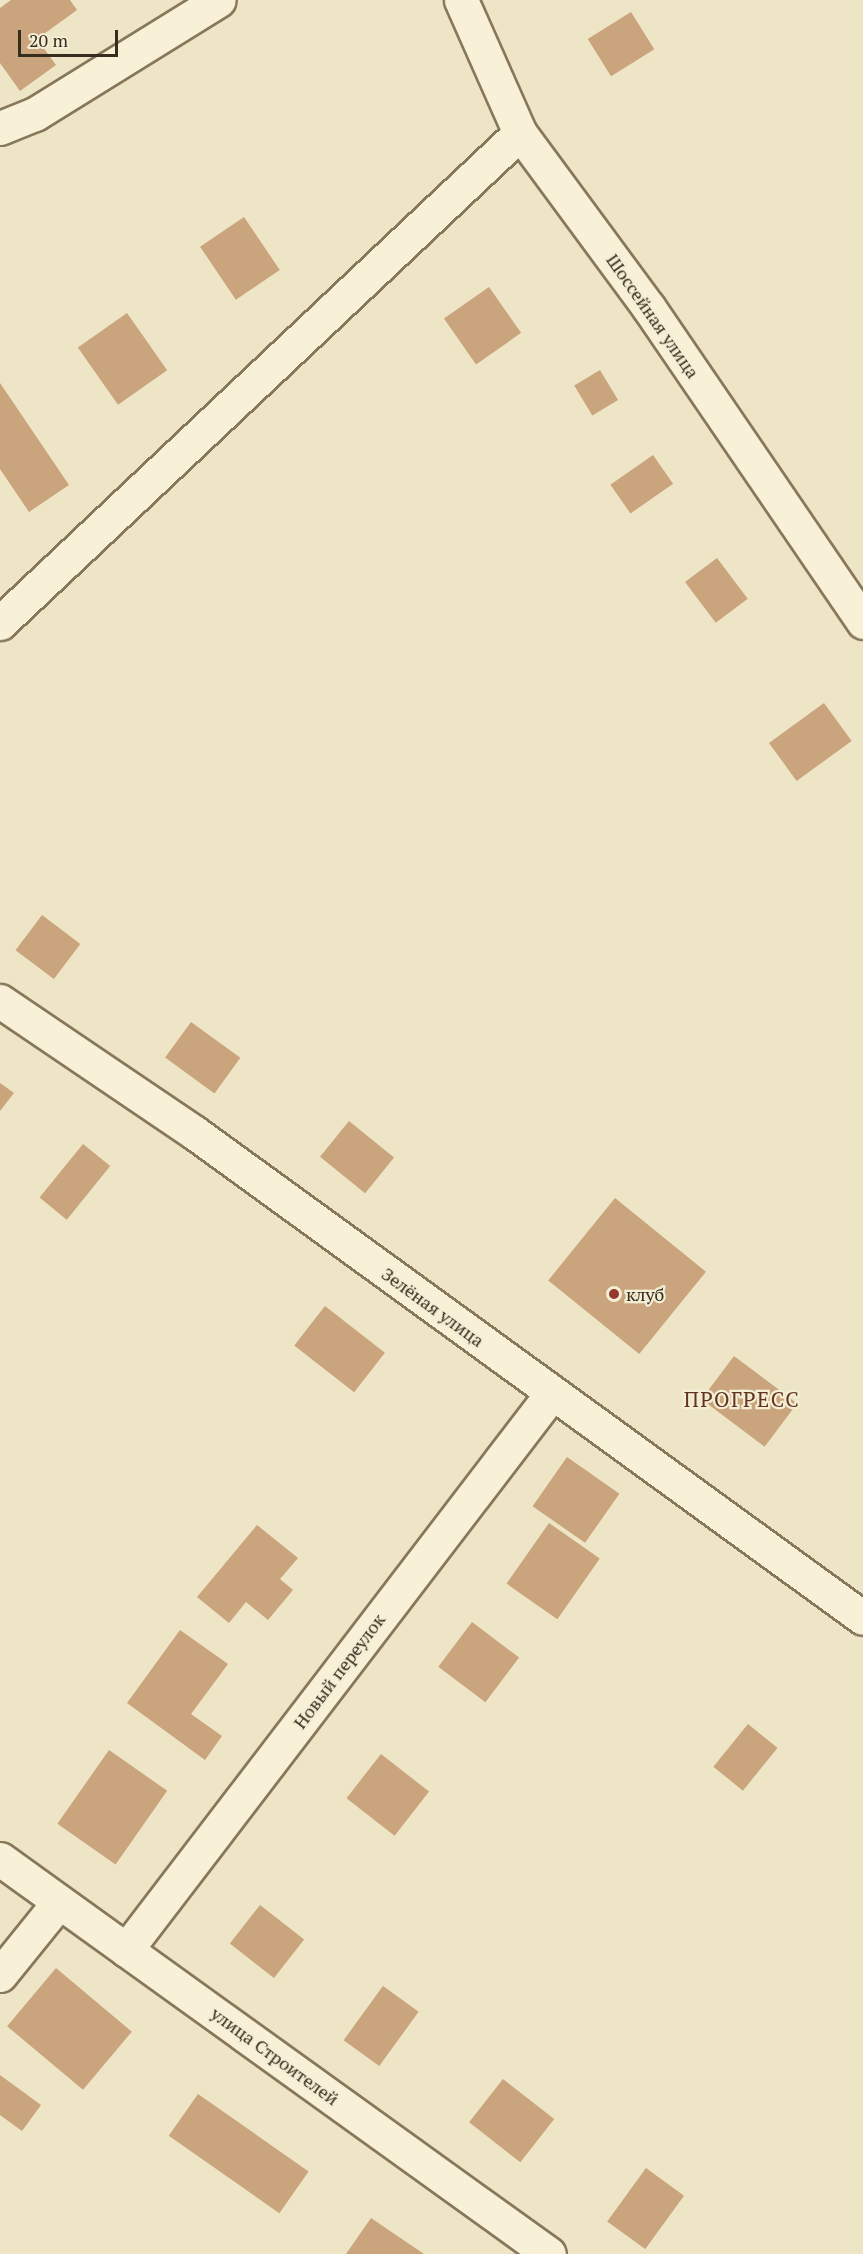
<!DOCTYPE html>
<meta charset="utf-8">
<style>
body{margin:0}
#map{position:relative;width:863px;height:2254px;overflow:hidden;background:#ede5c5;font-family:"PT Serif",serif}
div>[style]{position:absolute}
.building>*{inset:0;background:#c9a47c;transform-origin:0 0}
.roads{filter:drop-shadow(2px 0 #87775b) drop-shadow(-2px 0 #87775b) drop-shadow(0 2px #87775b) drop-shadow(0 -2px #87775b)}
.minor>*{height:33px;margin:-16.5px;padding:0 16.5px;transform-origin:16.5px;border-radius:16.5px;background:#f8f1d8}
.dots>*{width:16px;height:16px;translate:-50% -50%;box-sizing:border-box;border:3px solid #f4eed4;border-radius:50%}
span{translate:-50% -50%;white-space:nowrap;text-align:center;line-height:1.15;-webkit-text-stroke:4.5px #f4eed4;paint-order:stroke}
.street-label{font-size:18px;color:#372d1f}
.poi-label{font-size:18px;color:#372d1f}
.left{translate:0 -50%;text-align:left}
.quarter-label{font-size:21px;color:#623420;letter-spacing:1.5px}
.scale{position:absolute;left:18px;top:30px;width:100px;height:27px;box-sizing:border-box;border:3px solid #372d1f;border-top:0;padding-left:8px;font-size:18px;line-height:21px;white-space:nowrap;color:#372d1f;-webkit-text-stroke:4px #f4eed4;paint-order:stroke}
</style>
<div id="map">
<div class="building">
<i style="clip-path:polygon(11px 0,70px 0,77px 10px,37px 39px,56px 65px,20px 91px,0 63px,0 8px)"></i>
<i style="left:631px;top:12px;width:44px;height:51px;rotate:58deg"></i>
<i style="left:244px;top:217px;width:64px;height:53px;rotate:56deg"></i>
<i style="left:489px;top:287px;width:56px;height:55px;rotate:55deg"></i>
<i style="left:127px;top:313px;width:70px;height:60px;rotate:55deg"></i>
<i style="left:600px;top:370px;width:35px;height:30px;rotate:59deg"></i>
<i style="clip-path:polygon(0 383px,69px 485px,29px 512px,0 469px)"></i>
<i style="left:653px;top:455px;width:35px;height:52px;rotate:55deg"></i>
<i style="left:717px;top:558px;width:51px;height:40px;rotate:53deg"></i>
<i style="left:824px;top:703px;width:47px;height:68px;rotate:54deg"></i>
<i style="left:42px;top:915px;width:48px;height:44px;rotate:37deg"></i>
<i style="left:191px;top:1022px;width:61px;height:44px;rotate:36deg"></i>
<i style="clip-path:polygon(0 1083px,14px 1093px,0 1111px)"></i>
<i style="left:349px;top:1121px;width:58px;height:46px;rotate:39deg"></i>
<i style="left:83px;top:1144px;width:35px;height:69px;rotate:39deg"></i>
<i style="left:615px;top:1198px;width:117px;height:106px;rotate:39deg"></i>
<i style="left:325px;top:1306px;width:76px;height:50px;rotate:38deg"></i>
<i style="left:734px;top:1356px;width:79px;height:54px;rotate:37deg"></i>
<i style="left:567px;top:1457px;width:64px;height:60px;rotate:35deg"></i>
<i style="left:549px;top:1523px;width:62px;height:74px;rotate:35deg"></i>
<i style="clip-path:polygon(257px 1525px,298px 1558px,280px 1579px,293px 1590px,268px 1620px,246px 1602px,229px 1623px,197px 1597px)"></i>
<i style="left:472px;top:1622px;width:59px;height:56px;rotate:37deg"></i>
<i style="clip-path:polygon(180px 1630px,228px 1664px,191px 1714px,222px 1736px,205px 1760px,127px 1703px)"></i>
<i style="left:748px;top:1724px;width:38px;height:55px;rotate:39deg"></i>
<i style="left:109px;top:1750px;width:71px;height:90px;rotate:35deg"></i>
<i style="left:381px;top:1754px;width:61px;height:56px;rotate:38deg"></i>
<i style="left:260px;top:1905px;width:56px;height:49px;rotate:38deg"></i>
<i style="left:56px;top:1968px;width:99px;height:76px;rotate:40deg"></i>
<i style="left:383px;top:1986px;width:44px;height:67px;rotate:36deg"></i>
<i style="clip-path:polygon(0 2075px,41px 2105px,22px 2131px,0 2115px)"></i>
<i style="left:503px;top:2079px;width:65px;height:55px;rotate:38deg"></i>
<i style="left:198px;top:2094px;width:135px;height:51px;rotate:35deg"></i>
<i style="left:646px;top:2168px;width:47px;height:66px;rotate:36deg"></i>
<i style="clip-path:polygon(371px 2218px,424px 2254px,346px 2254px)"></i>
</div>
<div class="roads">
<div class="minor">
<i style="left:461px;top:0;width:145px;rotate:66.1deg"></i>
<i style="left:520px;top:133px;width:217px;rotate:53.6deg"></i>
<i style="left:649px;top:308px;width:380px;rotate:55.7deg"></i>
<i style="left:0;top:128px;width:38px;rotate:-22deg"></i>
<i style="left:35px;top:114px;width:216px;rotate:-31.8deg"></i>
<i style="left:0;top:623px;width:714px;rotate:-43.3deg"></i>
<i style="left:0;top:1001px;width:235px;rotate:34.1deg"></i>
<i style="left:195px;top:1133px;width:825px;rotate:35.98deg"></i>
<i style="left:0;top:1859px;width:676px;rotate:35.73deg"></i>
<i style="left:126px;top:1950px;width:701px;rotate:-52.59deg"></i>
<i style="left:0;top:1975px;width:94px;rotate:-51.1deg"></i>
</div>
</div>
<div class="dots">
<i style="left:614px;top:1294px;background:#94372e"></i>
</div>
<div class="street-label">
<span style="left:653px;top:316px;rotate:55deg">Шоссейная улица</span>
<span style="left:433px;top:1307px;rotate:36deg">Зелёная улица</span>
<span style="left:339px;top:1671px;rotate:-53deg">Новый переулок</span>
<span style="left:275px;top:2056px;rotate:36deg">улица Строителей</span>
</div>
<div class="poi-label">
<span class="left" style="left:626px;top:1294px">клуб</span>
</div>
<div class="quarter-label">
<span style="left:742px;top:1399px">ПРОГРЕСС</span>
</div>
<div class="scale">20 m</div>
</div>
